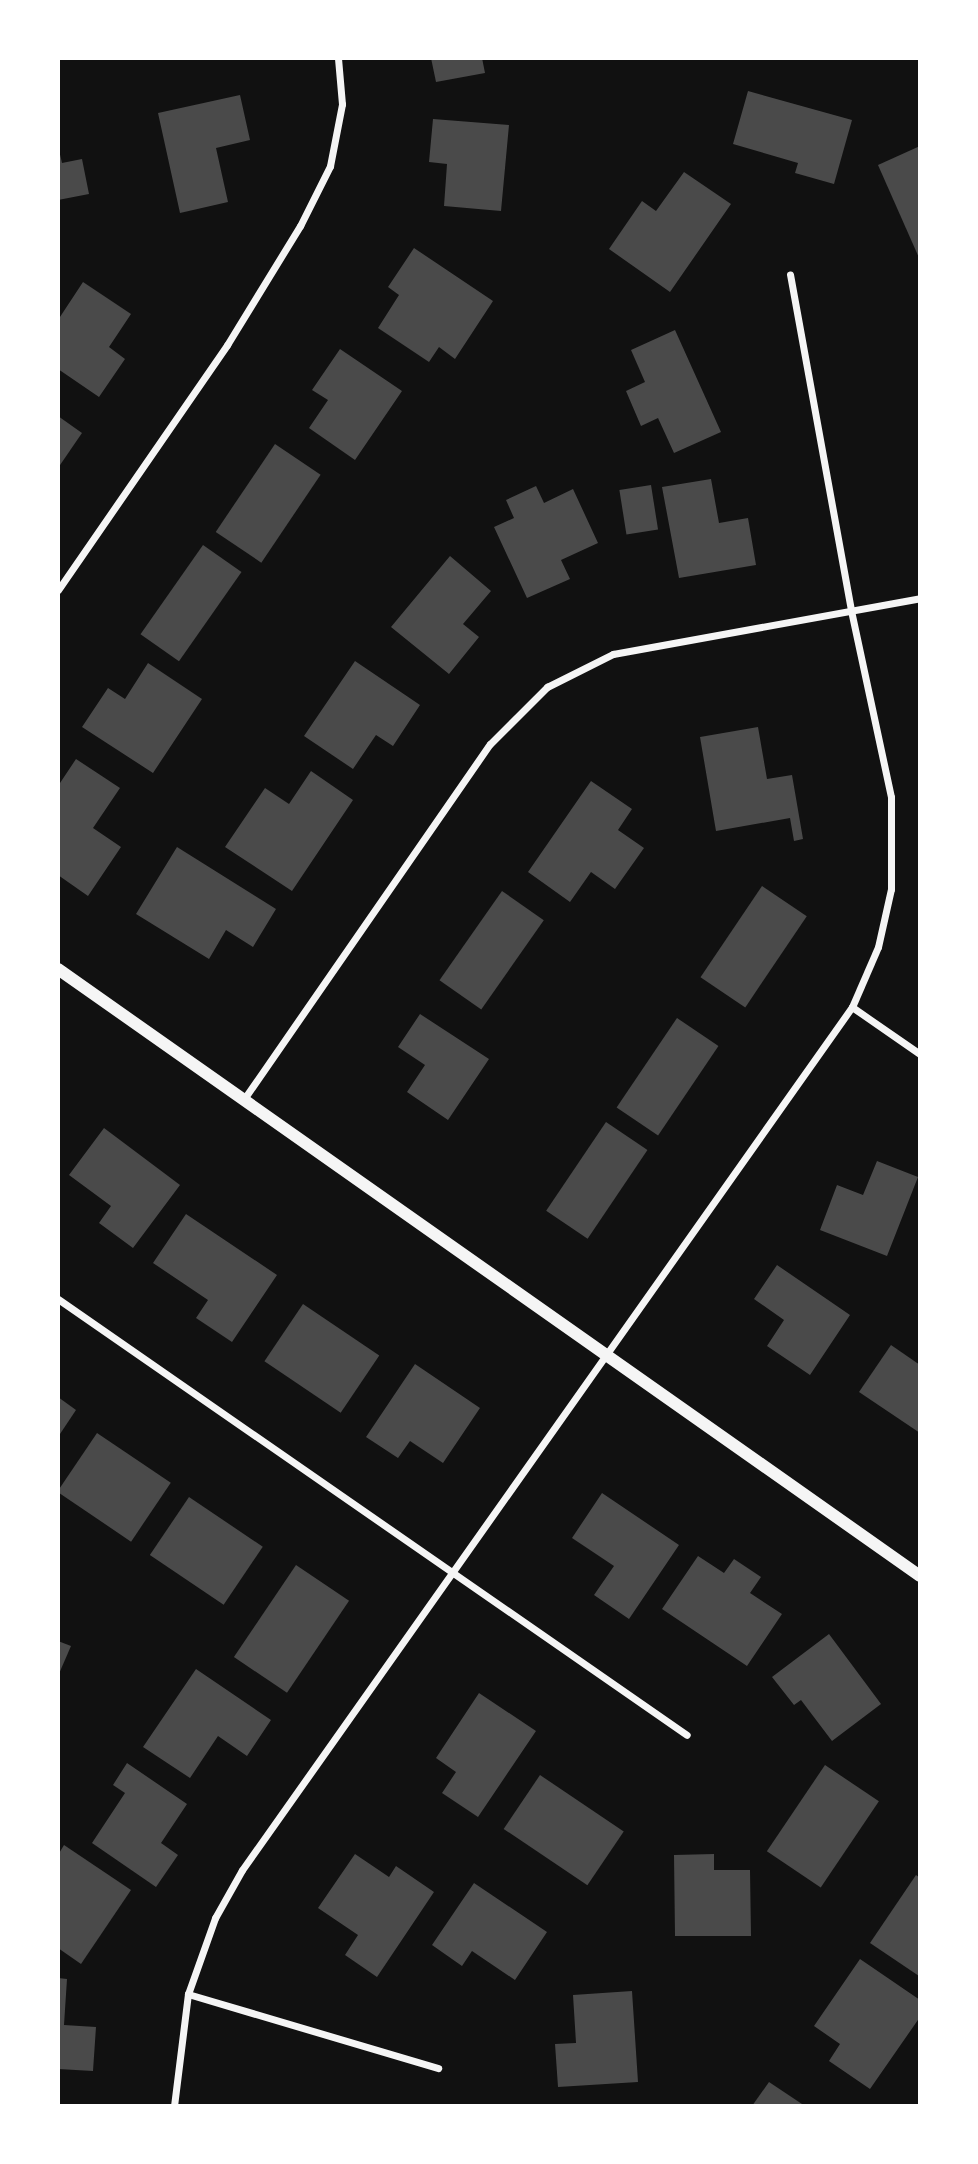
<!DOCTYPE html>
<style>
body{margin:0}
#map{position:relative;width:978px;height:2164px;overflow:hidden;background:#111;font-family:"Titillium Web",sans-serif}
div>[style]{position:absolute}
.building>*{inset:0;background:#4a4a4a;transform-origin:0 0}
.minor>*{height:7px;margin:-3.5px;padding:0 3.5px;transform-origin:3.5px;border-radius:3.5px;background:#f5f5f5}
.tertiary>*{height:12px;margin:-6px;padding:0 6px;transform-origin:6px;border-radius:6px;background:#f5f5f5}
span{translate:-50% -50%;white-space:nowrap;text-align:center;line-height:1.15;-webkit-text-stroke:5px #fff;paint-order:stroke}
.frame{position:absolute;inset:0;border:60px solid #fff;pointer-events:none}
</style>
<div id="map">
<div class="building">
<i style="clip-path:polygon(431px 58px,482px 58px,485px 73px,436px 82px)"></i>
<i style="clip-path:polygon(748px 91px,852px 120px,834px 184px,795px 173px,798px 163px,733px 144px)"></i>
<i style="clip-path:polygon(240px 95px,250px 140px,216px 148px,228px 202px,180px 213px,158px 113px)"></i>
<i style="clip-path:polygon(433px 119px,509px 125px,501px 211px,444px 206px,447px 164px,429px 162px)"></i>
<i style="clip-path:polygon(58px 146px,62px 163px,82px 159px,89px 194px,58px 200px)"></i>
<i style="clip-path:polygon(920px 146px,920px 260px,878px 165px)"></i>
<i style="clip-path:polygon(684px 172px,731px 204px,670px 292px,609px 249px,642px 201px,656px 211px)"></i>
<i style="clip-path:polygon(414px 248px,493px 301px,455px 359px,439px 347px,429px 362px,378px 328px,399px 295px,388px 287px)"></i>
<i style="clip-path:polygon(83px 282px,131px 314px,109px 347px,125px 359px,99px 397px,58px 369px,58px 320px)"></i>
<i style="clip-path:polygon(675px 330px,721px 432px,674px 453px,658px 418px,641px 426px,626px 391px,645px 382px,631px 350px)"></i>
<i style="clip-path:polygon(340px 349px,402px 391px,355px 460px,309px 428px,328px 400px,312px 390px)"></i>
<i style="clip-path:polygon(58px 416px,82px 433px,58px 468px)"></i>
<i style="left:275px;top:444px;width:55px;height:106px;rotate:34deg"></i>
<i style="clip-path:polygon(711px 479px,719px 523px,748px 518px,756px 565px,679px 578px,662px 487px)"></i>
<i style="left:651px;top:485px;width:45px;height:32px;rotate:81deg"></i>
<i style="clip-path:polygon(536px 486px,544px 503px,573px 489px,598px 543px,561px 560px,570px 579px,527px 598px,494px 527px,514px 518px,506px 500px)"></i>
<i style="left:203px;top:545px;width:47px;height:109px;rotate:35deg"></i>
<i style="clip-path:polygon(450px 556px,491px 591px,463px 624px,479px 637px,449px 674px,391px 627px)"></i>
<i style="clip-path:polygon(355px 661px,420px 705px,393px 746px,376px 735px,353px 769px,304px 736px)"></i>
<i style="clip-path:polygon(148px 663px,202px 699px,153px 773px,82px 727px,108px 688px,125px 699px)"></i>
<i style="clip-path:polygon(758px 727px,767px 779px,792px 775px,803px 839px,794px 841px,790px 818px,716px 831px,700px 737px)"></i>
<i style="clip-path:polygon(76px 759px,120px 788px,93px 828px,121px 847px,88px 896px,58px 875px,58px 786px)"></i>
<i style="clip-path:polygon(311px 771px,353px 800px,292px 891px,225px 847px,265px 788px,289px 804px)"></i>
<i style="clip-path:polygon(591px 781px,632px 809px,618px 830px,644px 848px,615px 889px,591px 872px,570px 902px,528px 872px)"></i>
<i style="clip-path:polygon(177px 847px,276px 909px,253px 947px,226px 930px,209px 959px,136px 914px)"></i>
<i style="left:762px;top:886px;width:54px;height:110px;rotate:34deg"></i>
<i style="left:502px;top:891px;width:51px;height:109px;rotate:35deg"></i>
<i style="clip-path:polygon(420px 1014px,489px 1059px,448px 1120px,407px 1092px,425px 1065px,398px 1047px)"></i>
<i style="left:677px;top:1018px;width:50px;height:108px;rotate:34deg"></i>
<i style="left:606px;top:1122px;width:50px;height:107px;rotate:34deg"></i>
<i style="clip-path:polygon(104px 1128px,180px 1185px,133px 1248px,99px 1223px,111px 1206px,69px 1175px)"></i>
<i style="clip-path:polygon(877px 1161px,918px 1177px,887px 1256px,820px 1230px,837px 1185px,863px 1195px)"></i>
<i style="clip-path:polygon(186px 1214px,277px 1275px,232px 1342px,196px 1318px,208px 1300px,153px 1263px)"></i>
<i style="clip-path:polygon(777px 1265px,850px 1315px,810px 1375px,767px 1346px,784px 1320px,754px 1299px)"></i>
<i style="left:303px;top:1304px;width:92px;height:69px;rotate:34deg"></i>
<i style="clip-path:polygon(891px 1345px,920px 1365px,920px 1433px,859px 1392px)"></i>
<i style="clip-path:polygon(415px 1364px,480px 1408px,443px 1463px,410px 1441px,398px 1458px,366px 1437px)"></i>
<i style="clip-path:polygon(58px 1397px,76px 1410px,58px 1437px)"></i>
<i style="left:97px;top:1433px;width:89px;height:71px;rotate:34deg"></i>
<i style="clip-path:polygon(602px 1493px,679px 1545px,629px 1619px,594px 1595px,614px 1566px,572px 1538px)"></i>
<i style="left:189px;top:1497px;width:89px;height:70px;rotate:34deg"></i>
<i style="clip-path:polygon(698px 1556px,724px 1573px,734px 1559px,761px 1577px,750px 1593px,782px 1614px,747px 1666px,662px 1609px)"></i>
<i style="left:296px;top:1565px;width:64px;height:111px;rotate:34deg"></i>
<i style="clip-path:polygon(829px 1634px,881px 1704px,832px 1741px,801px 1700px,794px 1705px,772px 1677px)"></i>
<i style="clip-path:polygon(58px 1641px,71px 1646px,58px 1676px)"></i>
<i style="clip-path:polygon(196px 1669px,271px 1720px,247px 1756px,218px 1736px,190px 1778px,143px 1747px)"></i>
<i style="clip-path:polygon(479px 1693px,536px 1731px,478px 1817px,442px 1793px,456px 1772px,436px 1758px)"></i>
<i style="clip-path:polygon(127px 1763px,187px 1804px,161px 1843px,178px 1855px,156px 1887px,92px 1843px,125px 1793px,113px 1785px)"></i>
<i style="left:825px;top:1765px;width:65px;height:104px;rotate:34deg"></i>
<i style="left:540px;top:1775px;width:101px;height:65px;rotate:34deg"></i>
<i style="clip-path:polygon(64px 1845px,131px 1890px,81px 1964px,58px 1948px,58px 1855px)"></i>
<i style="clip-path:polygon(355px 1854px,389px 1877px,396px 1866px,434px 1892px,377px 1977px,345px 1955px,358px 1935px,318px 1908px)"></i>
<i style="clip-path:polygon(714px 1854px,714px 1870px,750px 1870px,751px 1936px,675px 1936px,674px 1855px)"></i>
<i style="clip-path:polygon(916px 1875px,920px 1878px,919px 1976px,870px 1943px)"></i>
<i style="clip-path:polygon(474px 1883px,547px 1932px,515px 1980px,472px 1951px,462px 1966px,432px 1945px)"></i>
<i style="clip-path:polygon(860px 1959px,920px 2000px,920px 2017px,870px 2089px,829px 2061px,840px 2044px,814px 2026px)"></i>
<i style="clip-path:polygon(58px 1978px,67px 1979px,64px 2025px,96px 2027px,93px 2071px,58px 2069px)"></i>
<i style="clip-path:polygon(632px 1991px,638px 2082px,558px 2087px,555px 2044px,576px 2043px,573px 1995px)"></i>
<i style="clip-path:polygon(769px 2082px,805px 2106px,752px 2106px)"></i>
</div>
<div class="minor">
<i style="left:58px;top:590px;width:298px;rotate:-55.4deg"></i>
<i style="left:227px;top:345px;width:140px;rotate:-58.5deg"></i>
<i style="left:300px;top:226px;width:67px;rotate:-63.4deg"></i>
<i style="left:330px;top:166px;width:63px;rotate:-79deg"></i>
<i style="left:342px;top:104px;width:46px;rotate:-95deg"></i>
<i style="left:852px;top:1007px;width:83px;rotate:34.7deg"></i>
<i style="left:244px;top:1099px;width:432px;rotate:-55.3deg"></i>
<i style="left:490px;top:744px;width:81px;rotate:-45deg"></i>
<i style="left:547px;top:687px;width:74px;rotate:-26.6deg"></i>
<i style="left:613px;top:654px;width:312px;rotate:-10.3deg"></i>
<i style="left:58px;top:1299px;width:765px;rotate:34.73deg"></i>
<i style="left:188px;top:1994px;width:261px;rotate:16.5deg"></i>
<i style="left:174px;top:2106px;width:113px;rotate:-82.9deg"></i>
<i style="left:188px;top:1994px;width:81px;rotate:-70.4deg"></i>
<i style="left:215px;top:1918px;width:55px;rotate:-60.6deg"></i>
<i style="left:242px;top:1870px;width:1057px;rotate:-54.75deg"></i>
<i style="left:852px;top:1007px;width:65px;rotate:-66.6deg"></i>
<i style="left:878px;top:947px;width:59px;rotate:-77.4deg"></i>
<i style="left:891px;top:889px;width:92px;rotate:-90deg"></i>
<i style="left:891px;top:797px;width:191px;rotate:-102.1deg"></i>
<i style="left:851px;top:610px;width:341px;rotate:-100.3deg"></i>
</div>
<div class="tertiary">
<i style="left:58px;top:969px;width:1054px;rotate:35.15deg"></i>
</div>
<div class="frame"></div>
</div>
